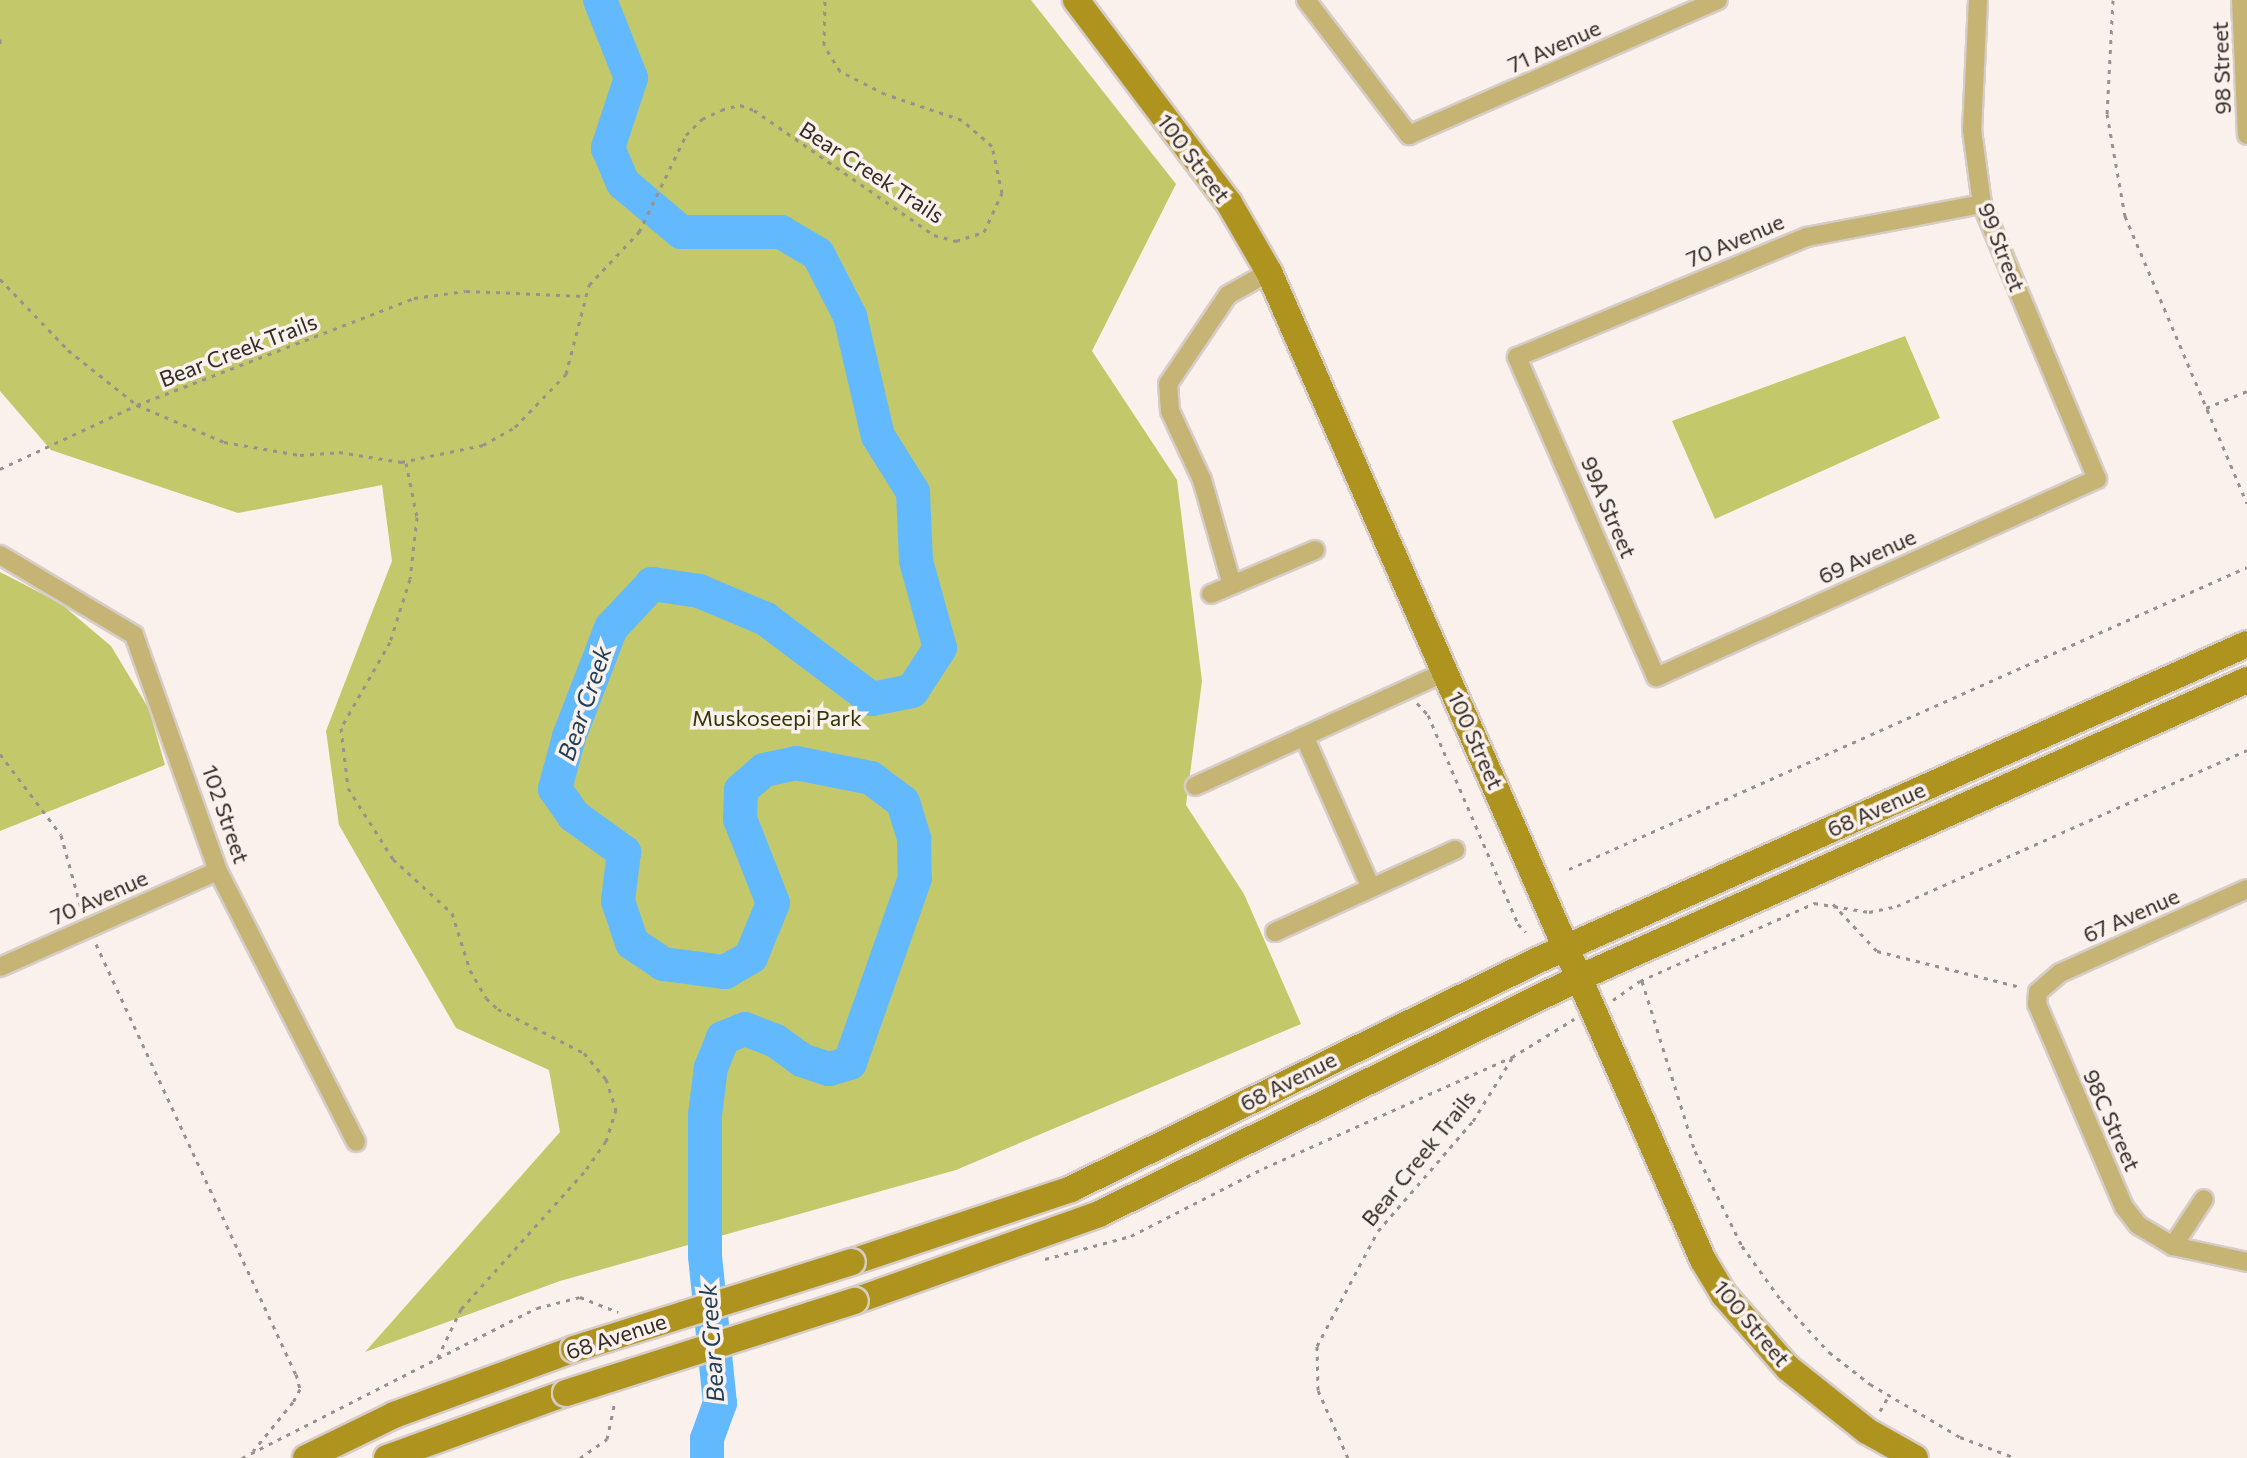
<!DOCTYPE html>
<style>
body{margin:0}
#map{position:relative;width:2247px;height:1458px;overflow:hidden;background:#fbf1ec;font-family:Commissioner,sans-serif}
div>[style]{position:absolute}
.green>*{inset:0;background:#c3c86a}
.river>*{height:34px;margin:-17px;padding:0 17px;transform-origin:17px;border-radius:17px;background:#63b9fd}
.path>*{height:3px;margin-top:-1.5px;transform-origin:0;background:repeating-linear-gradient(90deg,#9a918c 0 4px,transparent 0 10px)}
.roads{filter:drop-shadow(2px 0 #d7cdc8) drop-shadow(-2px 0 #d7cdc8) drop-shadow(0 2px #d7cdc8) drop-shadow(0 -2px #d7cdc8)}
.street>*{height:18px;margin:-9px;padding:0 9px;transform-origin:9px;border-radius:9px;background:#c5b474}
.secondary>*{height:26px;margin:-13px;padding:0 13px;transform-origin:13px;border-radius:13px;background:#ae931f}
.bridges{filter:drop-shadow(2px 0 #d7cdc8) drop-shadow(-2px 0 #d7cdc8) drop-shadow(0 2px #d7cdc8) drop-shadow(0 -2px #d7cdc8)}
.secondary-bridge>*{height:26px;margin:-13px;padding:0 13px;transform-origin:13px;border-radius:13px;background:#ae931f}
span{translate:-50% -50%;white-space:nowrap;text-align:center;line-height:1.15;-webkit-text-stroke:7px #fbf1ec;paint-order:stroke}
.street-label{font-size:22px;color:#332a25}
.park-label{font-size:22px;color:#343507}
.water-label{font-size:24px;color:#1b3e5a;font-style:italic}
</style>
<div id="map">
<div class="green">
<i style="clip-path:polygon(0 0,1031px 0,1176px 184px,1092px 351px,1177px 480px,1202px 681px,1186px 805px,1244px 894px,1301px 1024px,956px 1170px,560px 1281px,365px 1352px,560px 1132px,549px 1070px,456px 1028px,339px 825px,326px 731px,392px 561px,382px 485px,238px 513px,51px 450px,0 391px)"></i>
<i style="clip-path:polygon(1905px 336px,1940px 418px,1715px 519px,1672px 421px)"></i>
<i style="clip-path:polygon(0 572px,60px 603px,111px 646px,149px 709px,165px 765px,0 831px)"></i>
</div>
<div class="river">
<i style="left:600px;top:0;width:84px;rotate:68.3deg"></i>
<i style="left:631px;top:78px;width:74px;rotate:108.2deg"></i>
<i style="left:608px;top:148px;width:38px;rotate:67deg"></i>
<i style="left:623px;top:183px;width:76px;rotate:40.2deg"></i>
<i style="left:681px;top:232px;width:100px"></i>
<i style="left:781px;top:232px;width:43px;rotate:30.7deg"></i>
<i style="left:818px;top:254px;width:70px;rotate:62.7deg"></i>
<i style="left:850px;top:316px;width:123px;rotate:76.9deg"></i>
<i style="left:878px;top:436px;width:66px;rotate:58deg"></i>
<i style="left:913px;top:492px;width:69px;rotate:87.5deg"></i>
<i style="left:916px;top:561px;width:90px;rotate:74.6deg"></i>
<i style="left:940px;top:648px;width:51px;rotate:123.1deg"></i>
<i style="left:912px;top:691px;width:41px;rotate:168.7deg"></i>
<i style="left:872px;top:699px;width:133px;rotate:-143deg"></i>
<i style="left:766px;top:619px;width:73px;rotate:-157.3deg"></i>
<i style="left:699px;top:591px;width:48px;rotate:-171.5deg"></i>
<i style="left:652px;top:584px;width:60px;rotate:133deg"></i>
<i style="left:611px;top:628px;width:117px;rotate:111.1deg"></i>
<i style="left:569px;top:737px;width:54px;rotate:105.1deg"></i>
<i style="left:555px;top:789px;width:33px;rotate:55deg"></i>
<i style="left:574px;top:816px;width:62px;rotate:35.8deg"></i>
<i style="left:624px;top:852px;width:49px;rotate:97deg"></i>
<i style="left:618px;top:901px;width:44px;rotate:71.6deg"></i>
<i style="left:632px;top:943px;width:37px;rotate:34deg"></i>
<i style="left:663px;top:964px;width:63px;rotate:7.4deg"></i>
<i style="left:725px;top:972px;width:30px;rotate:-30deg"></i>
<i style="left:751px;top:957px;width:58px;rotate:-67.8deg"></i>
<i style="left:773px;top:903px;width:90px;rotate:-111.4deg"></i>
<i style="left:740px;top:819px;width:29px;rotate:-88deg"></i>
<i style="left:741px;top:790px;width:30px;rotate:-41deg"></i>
<i style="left:764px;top:770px;width:33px;rotate:-12deg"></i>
<i style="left:796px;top:763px;width:76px;rotate:11.3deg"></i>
<i style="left:871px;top:778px;width:40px;rotate:37deg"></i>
<i style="left:903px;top:802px;width:39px;rotate:73deg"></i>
<i style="left:914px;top:839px;width:39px;rotate:89deg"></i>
<i style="left:915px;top:878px;width:196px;rotate:109.4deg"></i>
<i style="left:850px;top:1063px;width:22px;rotate:164deg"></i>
<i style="left:829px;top:1069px;width:28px;rotate:-162deg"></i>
<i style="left:802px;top:1060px;width:32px;rotate:-144deg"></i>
<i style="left:776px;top:1041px;width:33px;rotate:-159deg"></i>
<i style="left:745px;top:1029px;width:24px;rotate:158deg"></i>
<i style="left:723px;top:1038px;width:31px;rotate:112deg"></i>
<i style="left:711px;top:1067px;width:48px;rotate:97.1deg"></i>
<i style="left:705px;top:1115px;width:141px;rotate:90deg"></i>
<i style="left:705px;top:1256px;width:148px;rotate:84.2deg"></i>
<i style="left:720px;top:1403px;width:38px;rotate:110deg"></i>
<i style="left:707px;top:1439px;width:19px;rotate:90deg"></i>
</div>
<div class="path">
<i style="left:2113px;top:0;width:114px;rotate:93deg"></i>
<i style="left:2107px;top:114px;width:104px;rotate:80deg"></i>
<i style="left:2125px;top:216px;width:312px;rotate:67deg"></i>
<i style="left:0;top:39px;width:6px;rotate:90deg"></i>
<i style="left:0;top:279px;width:98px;rotate:46.2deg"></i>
<i style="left:68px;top:350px;width:88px;rotate:38.6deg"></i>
<i style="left:137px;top:405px;width:95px;rotate:23deg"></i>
<i style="left:224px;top:442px;width:77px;rotate:9.7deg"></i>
<i style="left:300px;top:455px;width:39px;rotate:-4deg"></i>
<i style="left:339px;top:452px;width:63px;rotate:9.2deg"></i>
<i style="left:401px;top:462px;width:84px;rotate:-11.7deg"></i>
<i style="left:483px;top:445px;width:37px;rotate:-29deg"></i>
<i style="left:515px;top:427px;width:74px;rotate:-46.1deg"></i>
<i style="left:566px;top:374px;width:92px;rotate:-75.5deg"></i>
<i style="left:589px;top:285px;width:73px;rotate:-46.7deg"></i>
<i style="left:639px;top:232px;width:108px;rotate:-64.1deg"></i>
<i style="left:686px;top:135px;width:23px;rotate:-45deg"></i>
<i style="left:702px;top:119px;width:21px;rotate:-25deg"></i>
<i style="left:721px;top:110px;width:20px;rotate:-15deg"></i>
<i style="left:740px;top:105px;width:15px;rotate:20deg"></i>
<i style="left:754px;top:110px;width:219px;rotate:34.8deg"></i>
<i style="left:934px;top:235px;width:23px;rotate:15deg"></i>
<i style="left:956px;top:241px;width:29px;rotate:-18deg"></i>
<i style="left:984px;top:232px;width:43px;rotate:-65.2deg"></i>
<i style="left:1002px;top:193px;width:48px;rotate:-102deg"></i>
<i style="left:992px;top:146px;width:40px;rotate:-139deg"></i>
<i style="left:962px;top:120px;width:81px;rotate:-161.3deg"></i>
<i style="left:885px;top:94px;width:51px;rotate:-152.9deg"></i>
<i style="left:840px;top:71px;width:31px;rotate:-122deg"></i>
<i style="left:824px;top:45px;width:45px;rotate:-88.7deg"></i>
<i style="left:2206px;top:408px;width:44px;rotate:-22.5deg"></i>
<i style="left:406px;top:463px;width:55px;rotate:78.5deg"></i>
<i style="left:417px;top:517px;width:62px;rotate:96.4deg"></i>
<i style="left:410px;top:579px;width:66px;rotate:107.6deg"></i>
<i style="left:390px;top:642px;width:99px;rotate:119.7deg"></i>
<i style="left:341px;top:728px;width:60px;rotate:83.3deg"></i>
<i style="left:348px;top:788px;width:84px;rotate:57.6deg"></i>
<i style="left:393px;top:859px;width:80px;rotate:42.5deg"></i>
<i style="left:452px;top:913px;width:60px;rotate:72.5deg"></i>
<i style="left:470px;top:970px;width:32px;rotate:60deg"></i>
<i style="left:486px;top:998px;width:16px;rotate:43deg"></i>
<i style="left:498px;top:1009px;width:97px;rotate:27.1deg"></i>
<i style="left:584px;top:1053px;width:34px;rotate:50deg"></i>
<i style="left:606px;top:1079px;width:32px;rotate:72deg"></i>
<i style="left:616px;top:1109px;width:34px;rotate:107deg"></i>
<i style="left:606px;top:1141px;width:38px;rotate:125deg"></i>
<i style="left:584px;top:1172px;width:184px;rotate:131.9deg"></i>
<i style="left:461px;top:1309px;width:55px;rotate:115.6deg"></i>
<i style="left:0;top:469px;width:151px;rotate:-25deg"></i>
<i style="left:137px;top:405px;width:297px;rotate:-21.1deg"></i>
<i style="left:414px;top:298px;width:52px;rotate:-7.7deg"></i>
<i style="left:466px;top:291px;width:118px;rotate:2.4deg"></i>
<i style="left:1417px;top:703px;width:16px;rotate:47deg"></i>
<i style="left:1428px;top:715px;width:228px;rotate:66.7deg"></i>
<i style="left:1518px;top:924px;width:11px;rotate:45deg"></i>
<i style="left:0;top:754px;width:101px;rotate:53deg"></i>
<i style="left:61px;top:835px;width:79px;rotate:74.6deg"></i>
<i style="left:1569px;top:869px;width:742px;rotate:-24.01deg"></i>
<i style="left:1833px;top:904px;width:64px;rotate:46.9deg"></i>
<i style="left:1877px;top:951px;width:147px;rotate:14.1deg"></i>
<i style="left:96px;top:944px;width:474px;rotate:65.1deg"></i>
<i style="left:296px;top:1374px;width:16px;rotate:75deg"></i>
<i style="left:300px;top:1389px;width:15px;rotate:118deg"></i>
<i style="left:293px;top:1402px;width:63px;rotate:129.2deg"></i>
<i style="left:1642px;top:981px;width:178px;rotate:72.7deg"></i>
<i style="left:1695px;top:1151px;width:106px;rotate:63.7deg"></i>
<i style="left:1742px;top:1246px;width:67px;rotate:54.2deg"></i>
<i style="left:1781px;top:1300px;width:71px;rotate:47.3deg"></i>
<i style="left:1829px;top:1352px;width:52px;rotate:38deg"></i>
<i style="left:1870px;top:1384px;width:104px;rotate:30.5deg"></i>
<i style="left:1960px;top:1437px;width:60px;rotate:20.6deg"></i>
<i style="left:1613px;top:1000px;width:33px;rotate:-35deg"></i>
<i style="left:1640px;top:981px;width:191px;rotate:-24.1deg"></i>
<i style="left:1814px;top:903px;width:56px;rotate:9.3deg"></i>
<i style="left:1869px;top:912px;width:29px;rotate:-12deg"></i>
<i style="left:1897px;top:906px;width:383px;rotate:-24deg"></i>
<i style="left:1045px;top:1259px;width:89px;rotate:-15deg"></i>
<i style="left:1131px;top:1236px;width:149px;rotate:-27.1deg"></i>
<i style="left:1264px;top:1168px;width:272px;rotate:-24.1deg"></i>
<i style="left:1512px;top:1057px;width:73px;rotate:-31.5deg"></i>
<i style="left:1880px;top:1411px;width:16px;rotate:-60deg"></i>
<i style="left:242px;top:1458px;width:331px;rotate:-27deg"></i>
<i style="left:537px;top:1308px;width:44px;rotate:-14.3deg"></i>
<i style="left:580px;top:1297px;width:41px;rotate:21.5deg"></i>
<i style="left:580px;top:1458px;width:33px;rotate:-35deg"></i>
<i style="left:607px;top:1439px;width:39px;rotate:-78deg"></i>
<i style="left:1348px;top:1458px;width:74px;rotate:-113.8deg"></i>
<i style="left:1318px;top:1390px;width:44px;rotate:-91.3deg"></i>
<i style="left:1317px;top:1346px;width:130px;rotate:-62.1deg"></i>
<i style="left:1378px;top:1231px;width:145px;rotate:-49.2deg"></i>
<i style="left:1473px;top:1121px;width:74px;rotate:-58.2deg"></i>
</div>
<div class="roads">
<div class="street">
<i style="left:1306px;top:0;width:170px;rotate:52.7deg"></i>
<i style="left:1409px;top:135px;width:337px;rotate:-23.6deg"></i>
<i style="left:1978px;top:0;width:130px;rotate:92.6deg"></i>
<i style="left:1972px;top:130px;width:75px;rotate:82.3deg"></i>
<i style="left:1982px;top:204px;width:298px;rotate:67.3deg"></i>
<i style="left:2097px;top:479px;width:483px;rotate:155.8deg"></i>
<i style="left:1656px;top:677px;width:349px;rotate:-113.5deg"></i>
<i style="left:1517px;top:357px;width:314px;rotate:-22.5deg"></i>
<i style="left:1807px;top:237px;width:178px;rotate:-10.7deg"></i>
<i style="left:2241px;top:0;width:135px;rotate:87.5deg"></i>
<i style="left:0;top:555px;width:156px;rotate:30.8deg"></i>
<i style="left:134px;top:635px;width:251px;rotate:70.4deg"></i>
<i style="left:218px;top:871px;width:304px;rotate:63deg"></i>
<i style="left:1232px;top:585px;width:109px;rotate:-105.9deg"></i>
<i style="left:1202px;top:480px;width:76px;rotate:-114.9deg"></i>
<i style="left:1170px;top:411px;width:27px;rotate:-94deg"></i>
<i style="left:1168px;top:384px;width:107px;rotate:-56deg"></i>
<i style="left:1228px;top:295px;width:47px;rotate:-29.3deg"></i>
<i style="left:1211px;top:594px;width:113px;rotate:-22.9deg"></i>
<i style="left:1304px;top:736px;width:166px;rotate:66.2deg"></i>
<i style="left:1195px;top:786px;width:275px;rotate:-24.5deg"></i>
<i style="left:2247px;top:889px;width:205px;rotate:155.8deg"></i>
<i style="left:2060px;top:973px;width:29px;rotate:139deg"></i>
<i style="left:2038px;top:992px;width:12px;rotate:95deg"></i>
<i style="left:2037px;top:1004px;width:221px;rotate:66.8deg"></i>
<i style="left:2124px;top:1207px;width:23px;rotate:52deg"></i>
<i style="left:2138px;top:1225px;width:41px;rotate:31deg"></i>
<i style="left:2173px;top:1246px;width:76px;rotate:12.2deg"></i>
<i style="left:1275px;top:932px;width:198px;rotate:-24.5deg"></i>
<i style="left:0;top:967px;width:238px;rotate:-23.8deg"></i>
<i style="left:2173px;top:1246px;width:56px;rotate:-56.6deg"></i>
</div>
<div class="secondary">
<i style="left:1076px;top:0;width:254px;rotate:53deg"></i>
<i style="left:1229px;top:203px;width:80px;rotate:59.9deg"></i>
<i style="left:1269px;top:272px;width:1079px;rotate:66.29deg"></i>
<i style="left:1703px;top:1260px;width:41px;rotate:59deg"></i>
<i style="left:1724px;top:1295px;width:97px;rotate:48.8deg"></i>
<i style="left:1788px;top:1368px;width:101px;rotate:38.6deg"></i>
<i style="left:1867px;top:1431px;width:55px;rotate:29.4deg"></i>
<i style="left:852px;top:1262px;width:231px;rotate:-18.4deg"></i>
<i style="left:1071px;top:1189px;width:518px;rotate:-26.12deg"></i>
<i style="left:1536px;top:961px;width:778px;rotate:-24.03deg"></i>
<i style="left:855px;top:1301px;width:259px;rotate:-19.6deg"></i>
<i style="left:1099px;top:1214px;width:537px;rotate:-26.18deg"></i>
<i style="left:1581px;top:977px;width:729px;rotate:-24.03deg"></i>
<i style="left:306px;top:1458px;width:98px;rotate:-26deg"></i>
<i style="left:394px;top:1415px;width:192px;rotate:-20.1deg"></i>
<i style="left:387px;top:1458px;width:190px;rotate:-20deg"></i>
</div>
</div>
<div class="bridges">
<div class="secondary-bridge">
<i style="left:574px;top:1349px;width:291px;rotate:-17.4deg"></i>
<i style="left:566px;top:1393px;width:303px;rotate:-17.7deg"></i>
</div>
</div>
<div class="street-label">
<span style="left:1554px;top:46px;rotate:-24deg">71 Avenue</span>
<span style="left:2221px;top:68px;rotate:-92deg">98 Street</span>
<span style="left:1194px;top:158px;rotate:53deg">100 Street</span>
<span style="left:872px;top:172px;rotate:33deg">Bear Creek Trails</span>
<span style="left:1735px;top:240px;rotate:-23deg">70 Avenue</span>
<span style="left:2002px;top:247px;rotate:69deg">99 Street</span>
<span style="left:238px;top:350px;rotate:-21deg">Bear Creek Trails</span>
<span style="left:1609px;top:507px;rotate:67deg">99A Street</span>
<span style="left:1867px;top:556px;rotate:-24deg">69 Avenue</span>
<span style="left:1476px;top:740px;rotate:66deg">100 Street</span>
<span style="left:1876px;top:809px;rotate:-24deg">68 Avenue</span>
<span style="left:226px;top:814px;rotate:71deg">102 Street</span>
<span style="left:99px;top:897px;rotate:-24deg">70 Avenue</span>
<span style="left:2131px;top:915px;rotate:-24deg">67 Avenue</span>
<span style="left:1288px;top:1081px;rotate:-27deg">68 Avenue</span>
<span style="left:2112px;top:1120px;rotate:66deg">98C Street</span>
<span style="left:1418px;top:1158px;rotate:-51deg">Bear Creek Trails</span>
<span style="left:1752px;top:1323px;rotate:50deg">100 Street</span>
<span style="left:616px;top:1336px;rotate:-18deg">68 Avenue</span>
</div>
<div class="park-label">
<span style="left:777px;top:718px">Muskoseepi Park</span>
</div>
<div class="water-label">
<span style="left:584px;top:703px;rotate:-71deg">Bear Creek</span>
<span style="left:711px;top:1343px;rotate:-94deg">Bear Creek</span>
</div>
</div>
